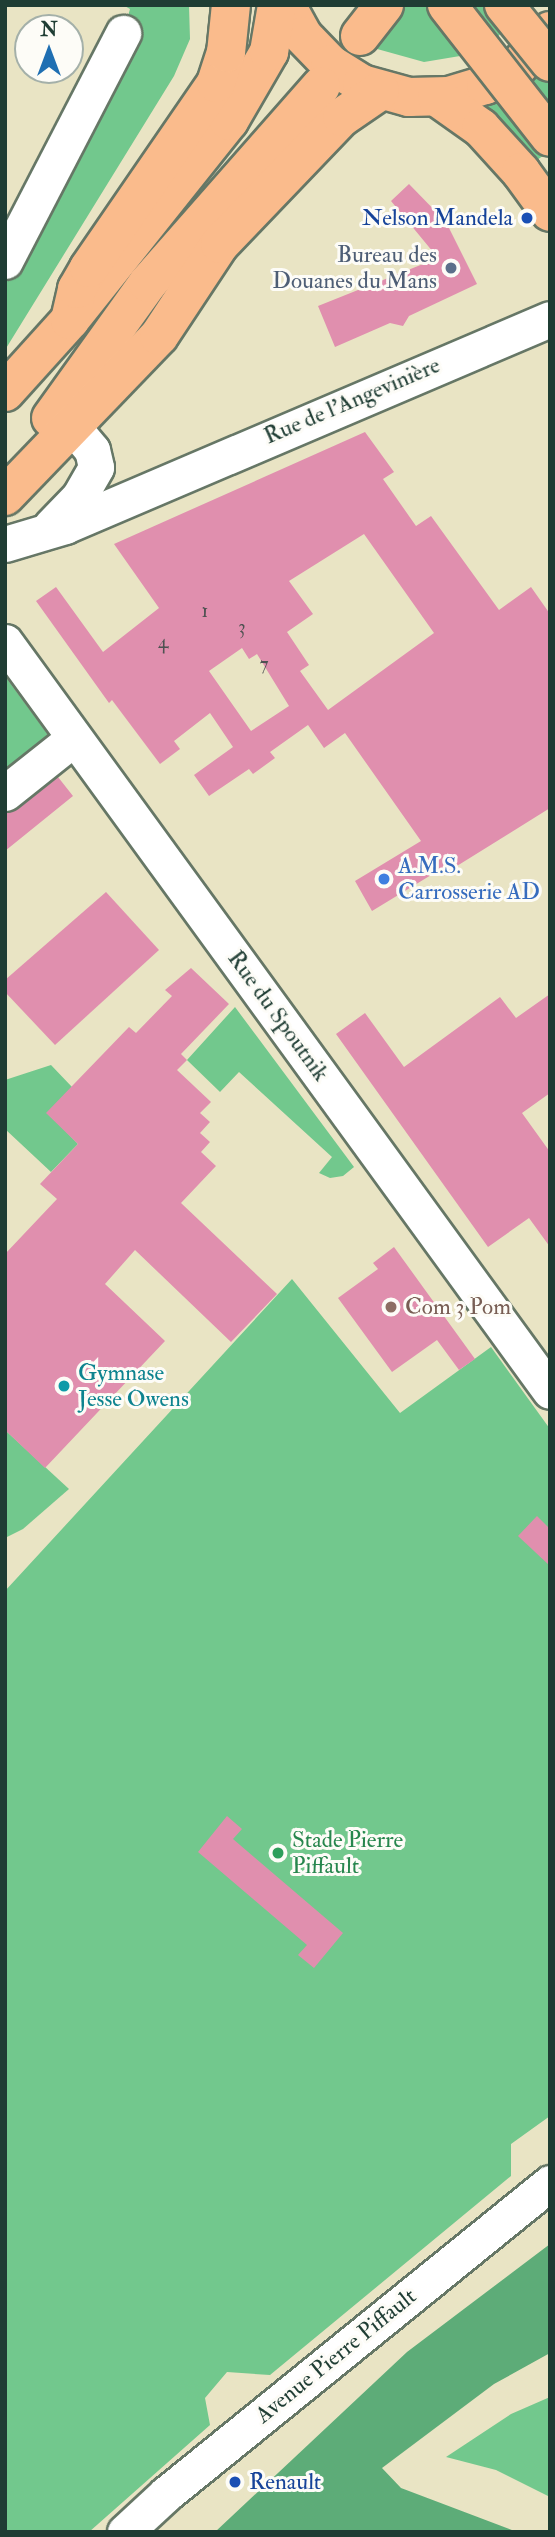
<!DOCTYPE html>
<meta charset="utf-8">
<style>
body{margin:0}
#map{position:relative;width:555px;height:2537px;overflow:hidden;background:#e9e4c4;font-family:"IM FELL Double Pica",serif}
div>[style]{position:absolute}
.green>*{inset:0;background:#72c88d}
.forest>*{inset:0;background:#5dac78}
.building>*{inset:0;background:#e08fae}
.roads{filter:drop-shadow(2px 0 #676) drop-shadow(-2px 0 #676) drop-shadow(0 2px #676) drop-shadow(0 -2px #676)}
.minor>*{height:35px;margin:-17.5px;padding:0 17.5px;transform-origin:17.5px;border-radius:17.5px;background:#fff}
.major>*{height:38px;margin:-19px;padding:0 19px;transform-origin:19px;border-radius:19px;background:#fabb8c}
.highway>*{height:38px;margin:-19px;padding:0 19px;transform-origin:19px;border-radius:19px;background:#fabb8c}
.bridges{filter:drop-shadow(2px 0 #676) drop-shadow(-2px 0 #676) drop-shadow(0 2px #676) drop-shadow(0 -2px #676)}
.highway-bridge>*{height:38px;margin:-19px;padding:0 19px;transform-origin:19px;border-radius:19px;background:#fabb8c}
.dots>*{width:19px;height:19px;translate:-50% -50%;box-sizing:border-box;border:4px solid #fdfcf7;border-radius:50%}
span{translate:-50% -50%;white-space:nowrap;text-align:center;line-height:1.15;-webkit-text-stroke:6px #fdfcf7;paint-order:stroke}
.number-label{font-size:19px;color:#4f5252}
.number-label span{-webkit-text-stroke-width:0}
.transit-label{font-size:23px;color:#164399}
.right{translate:-100% -50%;text-align:right}
.left{translate:0 -50%;text-align:left}
.service-label{font-size:23px;color:#4e5e75}
.street-label{font-size:23px;color:#1f3d34}
.shop-label{font-size:23px;color:#366cbe}
.education-label{font-size:23px;color:#785e54}
.culture-label{font-size:23px;color:#0d838f}
.leisure-label{font-size:23px;color:#27864d}
.frame{position:absolute;inset:0;border:7px solid #1f3d34;pointer-events:none}
.north{position:absolute;left:14px;top:14px;width:70px;height:70px;box-sizing:border-box;background:#fdfcf7;border:2px solid #a4b0a9;border-radius:50%;rotate:0deg;font-size:19px;font-weight:700;line-height:28px;text-align:center;color:#1f3d34}
.north::after{content:'';display:block;margin:auto;width:24px;height:32px;background:#1f6fb2;clip-path:polygon(50% 0,100% 100%,50% 72%,0 100%)}
</style>
<div id="map">
<div class="green">
<i style="clip-path:polygon(123px 5px,189px 5px,190px 39px,174px 76px,5px 350px,5px 252px,123px 33px,130px 9px)"></i>
<i style="clip-path:polygon(403px 5px,527px 5px,492px 43px,466px 55px,424px 62px,370px 47px)"></i>
<i style="clip-path:polygon(550px 55px,550px 151px,527px 167px,470px 107px)"></i>
<i style="clip-path:polygon(5px 676px,49px 736px,5px 771px)"></i>
<i style="clip-path:polygon(235px 1007px,354px 1167px,343px 1176px,330px 1178px,319px 1173px,332px 1157px,239px 1072px,220px 1092px,187px 1060px)"></i>
<i style="clip-path:polygon(51px 1065px,72px 1087px,48px 1113px,78px 1144px,51px 1172px,5px 1129px,5px 1080px)"></i>
<i style="clip-path:polygon(292px 1279px,400px 1413px,491px 1347px,550px 1429px,550px 2116px,511px 2144px,511px 2176px,270px 2375px,227px 2372px,205px 2398px,210px 2425px,89px 2532px,5px 2532px,5px 1591px)"></i>
<i style="clip-path:polygon(5px 1430px,69px 1489px,23px 1529px,5px 1538px)"></i>
<i style="clip-path:polygon(550px 2397px,550px 2497px,496px 2470px,446px 2457px,511px 2414px)"></i>
</div>
<div class="forest">
<i style="clip-path:polygon(550px 2244px,550px 2353px,494px 2384px,382px 2468px,401px 2488px,517px 2532px,215px 2532px,407px 2352px)"></i>
</div>
<div class="building">
<i style="clip-path:polygon(409px 184px,446px 222px,477px 284px,409px 316px,403px 326px,390px 323px,335px 347px,318px 306px,438px 258px,391px 201px)"></i>
<i style="clip-path:polygon(evenodd,365px 432px,394px 472px,383px 479px,416px 526px,431px 516px,499px 610px,531px 587px,550px 614px,550px 808px,444px 874px,441px 869px,372px 911px,355px 881px,421px 841px,345px 733px,324px 748px,308px 725px,270px 752px,275px 758px,253px 774px,249px 769px,209px 796px,194px 775px,233px 747px,210px 713px,174px 741px,180px 749px,160px 764px,112px 700px,109px 703px,36px 601px,56px 587px,103px 652px,159px 608px,114px 544px,365px 432px,364px 534px,434px 633px,328px 710px,300px 671px,309px 665px,287px 632px,313px 614px,289px 581px,364px 534px,365px 432px,242px 648px,249px 659px,257px 654px,289px 706px,251px 731px,209px 671px,242px 648px)"></i>
<i style="clip-path:polygon(58px 777px,73px 796px,5px 851px,5px 813px,18px 809px)"></i>
<i style="clip-path:polygon(106px 892px,159px 950px,55px 1045px,5px 992px,5px 980px)"></i>
<i style="clip-path:polygon(191px 968px,229px 1004px,181px 1054px,187px 1060px,177px 1070px,211px 1102px,200px 1113px,210px 1122px,200px 1133px,210px 1142px,201px 1152px,216px 1166px,181px 1203px,277px 1294px,231px 1342px,135px 1250px,105px 1284px,165px 1341px,45px 1468px,5px 1430px,5px 1254px,57px 1199px,40px 1184px,78px 1144px,46px 1113px,129px 1027px,136px 1033px,172px 996px,165px 990px)"></i>
<i style="clip-path:polygon(550px 994px,550px 1093px,522px 1113px,550px 1152px,550px 1247px,529px 1218px,488px 1247px,336px 1034px,365px 1013px,404px 1067px,500px 997px,516px 1018px)"></i>
<i style="clip-path:polygon(394px 1247px,475px 1359px,459px 1370px,437px 1340px,392px 1372px,338px 1298px,378px 1269px,373px 1263px)"></i>
<i style="clip-path:polygon(537px 1516px,550px 1529px,550px 1566px,518px 1536px)"></i>
<i style="clip-path:polygon(227px 1816px,242px 1829px,233px 1839px,343px 1933px,314px 1968px,298px 1955px,307px 1945px,198px 1852px)"></i>
</div>
<div class="roads">
<div class="minor">
<i style="left:5px;top:261px;width:257px;rotate:-62.6deg"></i>
<i style="left:51px;top:526px;width:40px;rotate:-46deg"></i>
<i style="left:79px;top:497px;width:34px;rotate:-60deg"></i>
<i style="left:96px;top:467px;width:17px;rotate:-103deg"></i>
<i style="left:92px;top:450px;width:33px;rotate:-130deg"></i>
<i style="left:5px;top:544px;width:63px;rotate:-16.7deg"></i>
<i style="left:65px;top:526px;width:527px;rotate:-23.11deg"></i>
<i style="left:5px;top:642px;width:926px;rotate:53.96deg"></i>
<i style="left:5px;top:793px;width:87px;rotate:-38.5deg"></i>
<i style="left:125px;top:2532px;width:56px;rotate:-42.8deg"></i>
<i style="left:166px;top:2494px;width:494px;rotate:-39deg"></i>
</div>
<div class="major">
<i style="left:286px;top:5px;width:35px;rotate:61deg"></i>
<i style="left:303px;top:36px;width:39px;rotate:46deg"></i>
<i style="left:330px;top:64px;width:38px;rotate:32deg"></i>
<i style="left:362px;top:84px;width:49px;rotate:15.5deg"></i>
<i style="left:409px;top:97px;width:40px;rotate:-1.4deg"></i>
<i style="left:449px;top:96px;width:39px;rotate:-17deg"></i>
<i style="left:486px;top:85px;width:39px;rotate:-31deg"></i>
<i style="left:519px;top:65px;width:46px;rotate:-47.6deg"></i>
<i style="left:360px;top:36px;width:39px;rotate:-52deg"></i>
<i style="left:437px;top:97px;width:54px;rotate:35.2deg"></i>
<i style="left:481px;top:128px;width:59px;rotate:47.7deg"></i>
<i style="left:521px;top:172px;width:49px;rotate:54.1deg"></i>
<i style="left:5px;top:392px;width:97px;rotate:-47.9deg"></i>
<i style="left:70px;top:320px;width:255px;rotate:-51.4deg"></i>
<i style="left:229px;top:121px;width:80px;rotate:-59.9deg"></i>
<i style="left:269px;top:52px;width:48px;rotate:-80.3deg"></i>
<i style="left:51px;top:418px;width:166px;rotate:-54.3deg"></i>
<i style="left:148px;top:283px;width:262px;rotate:-48.7deg"></i>
<i style="left:5px;top:496px;width:222px;rotate:-46.1deg"></i>
<i style="left:159px;top:336px;width:110px;rotate:-56.5deg"></i>
<i style="left:220px;top:244px;width:176px;rotate:-46.2deg"></i>
<i style="left:342px;top:117px;width:46px;rotate:-34.4deg"></i>
</div>
<div class="highway">
<i style="left:70px;top:320px;width:32px;rotate:-77deg"></i>
<i style="left:77px;top:289px;width:24px;rotate:-60deg"></i>
<i style="left:89px;top:268px;width:224px;rotate:-55.5deg"></i>
<i style="left:216px;top:83px;width:32px;rotate:-72deg"></i>
<i style="left:226px;top:53px;width:48px;rotate:-84.1deg"></i>
</div>
</div>
<div class="bridges">
<div class="highway-bridge">
<i style="left:447px;top:5px;width:167px;rotate:52deg"></i>
<i style="left:504px;top:5px;width:73px;rotate:51.1deg"></i>
</div>
</div>
<div class="dots">
<i style="left:527px;top:218px;background:#1a4fb4"></i>
<i style="left:451px;top:268px;background:#5c6f8a"></i>
<i style="left:384px;top:879px;background:#3f7fe0"></i>
<i style="left:391px;top:1307px;background:#8d6e63"></i>
<i style="left:64px;top:1386px;background:#0f9aa8"></i>
<i style="left:278px;top:1853px;background:#2e9e5b"></i>
<i style="left:235px;top:2482px;background:#1a4fb4"></i>
</div>
<div class="number-label">
<span style="left:205px;top:612px">1</span>
<span style="left:242px;top:628px">3</span>
<span style="left:163px;top:643px">4</span>
<span style="left:264px;top:665px">7</span>
</div>
<div class="transit-label">
<span class="right" style="left:513px;top:218px">Nelson Mandela</span>
<span class="left" style="left:249px;top:2482px">Renault</span>
</div>
<div class="service-label">
<span class="right" style="left:437px;top:268px">Bureau des<br>Douanes du Mans</span>
</div>
<div class="street-label">
<span style="left:352px;top:401px;rotate:-23deg">Rue de l'Angevinière</span>
<span style="left:278px;top:1016px;rotate:54deg">Rue du Spoutnik</span>
<span style="left:336px;top:2356px;rotate:-39deg">Avenue Pierre Piffault</span>
</div>
<div class="shop-label">
<span class="left" style="left:398px;top:879px">A.M.S.<br>Carrosserie AD</span>
</div>
<div class="education-label">
<span class="left" style="left:405px;top:1307px">Com 3 Pom</span>
</div>
<div class="culture-label">
<span class="left" style="left:78px;top:1386px">Gymnase<br>Jesse Owens</span>
</div>
<div class="leisure-label">
<span class="left" style="left:292px;top:1853px">Stade Pierre<br>Piffault</span>
</div>
<div class="frame"></div>
<div class="north">N</div>
</div>
